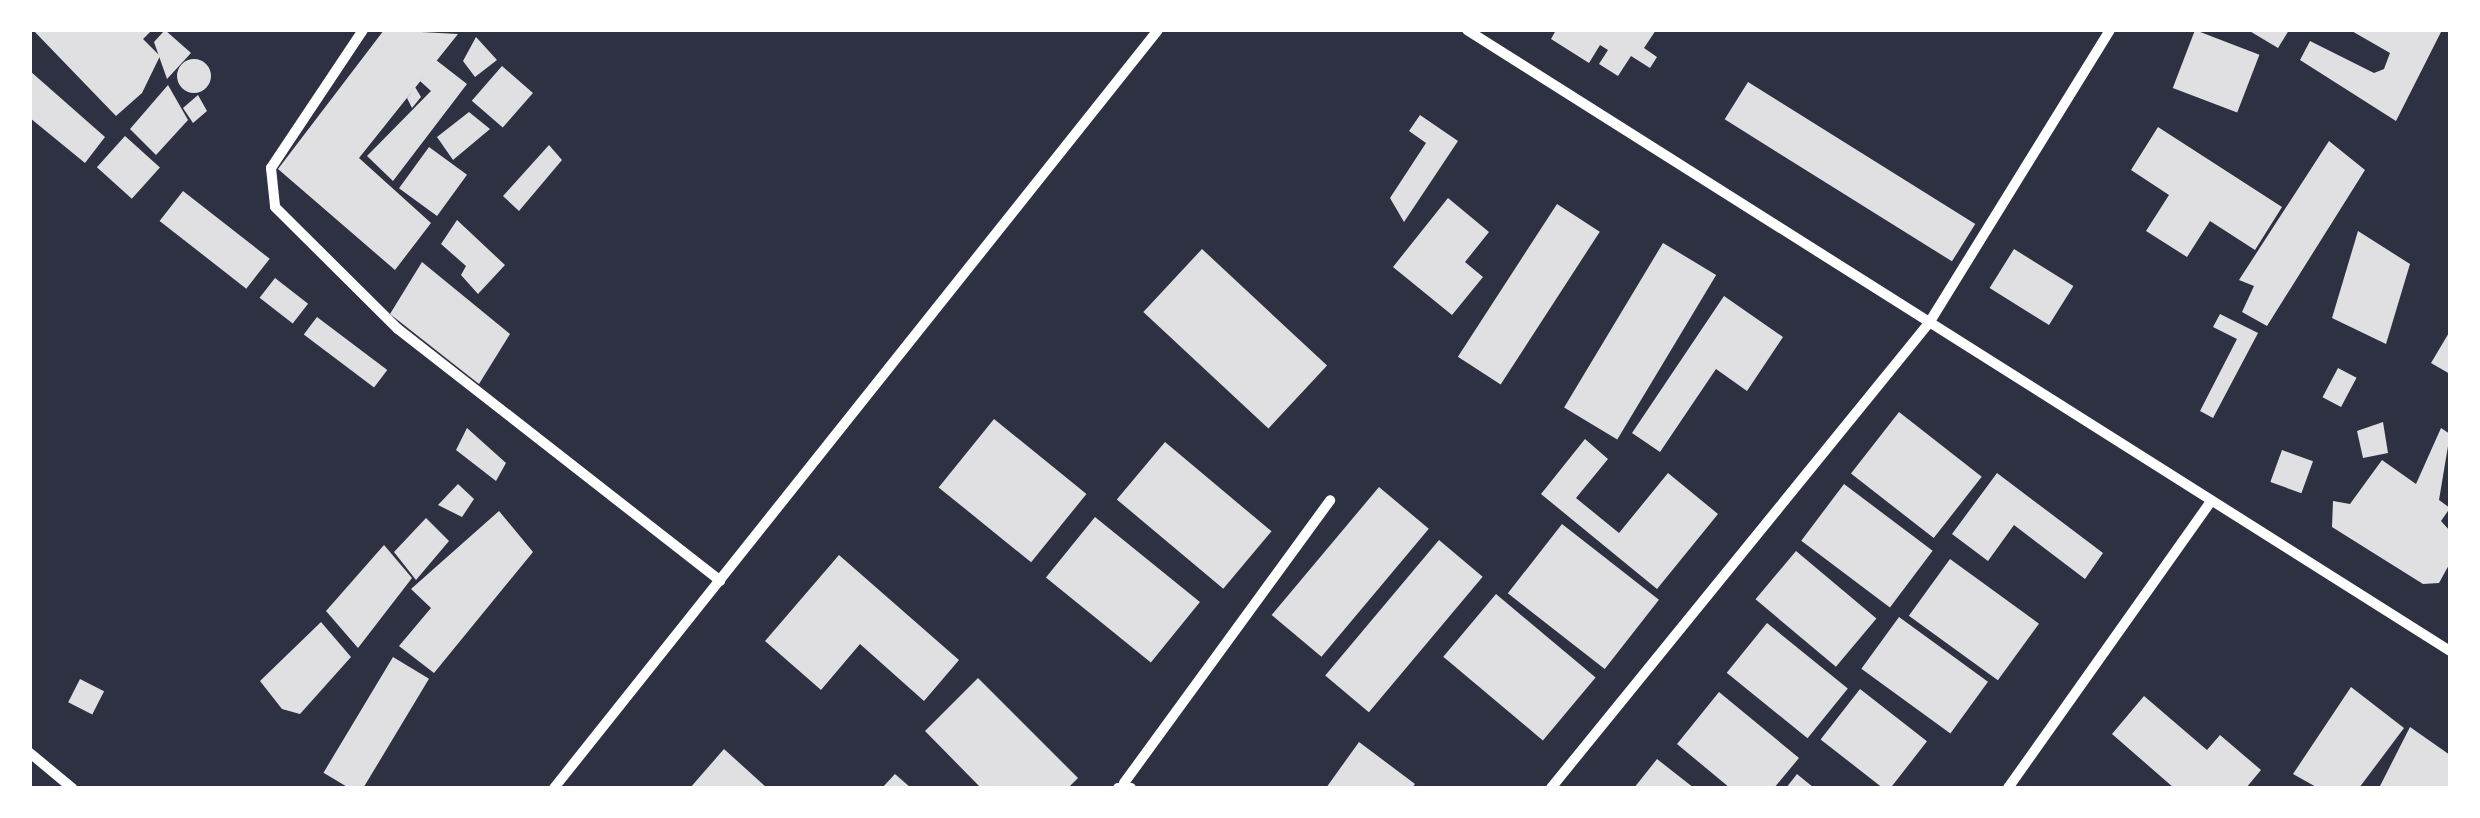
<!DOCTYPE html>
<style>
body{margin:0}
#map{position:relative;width:2480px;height:818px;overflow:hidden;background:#2d3142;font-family:"Work Sans",sans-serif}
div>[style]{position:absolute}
.building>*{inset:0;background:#e0e0e3;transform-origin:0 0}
.round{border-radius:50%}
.minor>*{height:10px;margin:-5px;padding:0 5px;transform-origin:5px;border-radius:5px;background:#fff}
span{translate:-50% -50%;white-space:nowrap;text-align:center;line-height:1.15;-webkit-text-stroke:9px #fff;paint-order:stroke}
.frame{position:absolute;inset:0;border:32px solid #fff;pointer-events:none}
</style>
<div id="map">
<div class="building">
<i style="clip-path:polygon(33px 30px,152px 30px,143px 39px,160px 56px,142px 93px,116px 116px)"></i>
<i style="clip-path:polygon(165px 30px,191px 53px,167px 79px,154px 42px)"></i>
<i style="clip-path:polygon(384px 30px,458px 34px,359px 158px,431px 223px,395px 270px,278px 169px)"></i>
<i style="clip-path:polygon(1556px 30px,1656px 30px,1644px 48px,1657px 57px,1650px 68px,1631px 56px,1618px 76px,1599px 64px,1608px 50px,1600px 45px,1589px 63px,1551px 39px)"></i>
<i style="left:2195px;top:30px;width:69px;height:62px;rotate:21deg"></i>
<i style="clip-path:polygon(2248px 30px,2289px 30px,2278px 48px)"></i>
<i style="clip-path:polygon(2350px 30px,2442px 30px,2396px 121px,2300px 60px,2310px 41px,2374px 73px,2384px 69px,2390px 53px)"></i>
<i style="clip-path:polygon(476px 37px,497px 60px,475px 77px,463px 61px)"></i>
<i class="round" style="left:177px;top:59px;width:34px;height:34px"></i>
<i style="clip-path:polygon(436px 60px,467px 84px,393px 181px,367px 156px,431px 91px,420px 81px)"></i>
<i style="left:502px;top:66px;width:41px;height:46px;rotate:41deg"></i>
<i style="clip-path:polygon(30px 71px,105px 137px,85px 163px,30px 118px)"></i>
<i style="left:1748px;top:82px;width:268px;height:44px;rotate:32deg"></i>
<i style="clip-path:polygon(168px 85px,188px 120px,156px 155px,130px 129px)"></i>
<i style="clip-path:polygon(415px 87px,421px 97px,412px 108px,407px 98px)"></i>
<i style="clip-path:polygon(198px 95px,207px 111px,193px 123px,183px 108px)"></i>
<i style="clip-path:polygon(469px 112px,490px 129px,453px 160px,437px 137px)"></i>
<i style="clip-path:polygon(1420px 115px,1458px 141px,1404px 222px,1390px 198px,1426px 143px,1409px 131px)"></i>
<i style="clip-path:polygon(2158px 127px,2282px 207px,2255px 250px,2210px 221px,2187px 257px,2146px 231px,2169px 195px,2131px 170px)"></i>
<i style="left:125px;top:136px;width:47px;height:42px;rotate:42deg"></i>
<i style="clip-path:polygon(2329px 141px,2365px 170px,2267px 326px,2242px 312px,2254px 286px,2239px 280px)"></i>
<i style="clip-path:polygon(549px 145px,562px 160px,519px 211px,503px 196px)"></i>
<i style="left:429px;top:147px;width:47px;height:51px;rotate:36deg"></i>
<i style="left:183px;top:191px;width:110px;height:38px;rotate:38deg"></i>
<i style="clip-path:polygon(1448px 198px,1489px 232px,1465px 262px,1483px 277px,1452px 315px,1393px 267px)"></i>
<i style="left:1557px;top:204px;width:51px;height:182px;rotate:33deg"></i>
<i style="clip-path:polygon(457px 220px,505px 265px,478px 294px,461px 275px,466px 266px,441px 244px)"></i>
<i style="clip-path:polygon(2358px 231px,2410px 264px,2386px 344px,2332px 318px)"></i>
<i style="left:1663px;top:243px;width:62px;height:192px;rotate:31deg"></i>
<i style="left:1202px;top:249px;width:171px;height:86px;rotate:43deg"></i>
<i style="left:2014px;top:249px;width:70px;height:46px;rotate:32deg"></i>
<i style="clip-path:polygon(422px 262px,510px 334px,479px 384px,390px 314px)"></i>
<i style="left:275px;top:278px;width:42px;height:25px;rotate:38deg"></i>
<i style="clip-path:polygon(1724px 296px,1783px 337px,1747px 391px,1716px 369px,1660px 452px,1632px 433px)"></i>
<i style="clip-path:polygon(2220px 314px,2258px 333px,2213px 418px,2200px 411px,2237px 339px,2213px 327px)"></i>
<i style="left:317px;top:317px;width:88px;height:22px;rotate:37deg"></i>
<i style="clip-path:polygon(2450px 331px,2450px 374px,2431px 363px)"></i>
<i style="left:2338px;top:368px;width:21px;height:33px;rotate:28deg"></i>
<i style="left:1899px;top:412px;width:105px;height:78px;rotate:38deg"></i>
<i style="left:994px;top:419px;width:119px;height:88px;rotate:39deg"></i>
<i style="clip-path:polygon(2383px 422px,2388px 453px,2363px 458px,2357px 431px)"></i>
<i style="clip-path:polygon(467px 428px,506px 463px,496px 481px,456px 450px)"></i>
<i style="clip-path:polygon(2441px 428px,2450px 434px,2439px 500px,2450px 508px,2441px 521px,2450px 531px,2450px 563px,2439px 583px,2423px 584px,2332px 527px,2333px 501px,2350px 504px,2382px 460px,2416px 484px)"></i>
<i style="clip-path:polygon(1585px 439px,1608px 459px,1576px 498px,1619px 533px,1668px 473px,1718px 514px,1657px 589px,1541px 494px)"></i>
<i style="left:1165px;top:442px;width:139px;height:75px;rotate:40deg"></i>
<i style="left:2282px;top:450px;width:33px;height:34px;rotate:20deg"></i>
<i style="clip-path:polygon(1997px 473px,2103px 553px,2085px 579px,2014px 525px,1988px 561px,1952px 534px)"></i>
<i style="clip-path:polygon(458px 484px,474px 499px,462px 517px,438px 505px)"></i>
<i style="left:1844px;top:484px;width:111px;height:71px;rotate:37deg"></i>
<i style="left:1379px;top:487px;width:65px;height:167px;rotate:40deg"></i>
<i style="clip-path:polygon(499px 511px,533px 552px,434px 673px,399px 646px,431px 608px,411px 589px)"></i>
<i style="left:1095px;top:517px;width:135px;height:78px;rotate:39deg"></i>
<i style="clip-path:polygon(426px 518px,449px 541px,416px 580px,394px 552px)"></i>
<i style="left:1562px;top:524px;width:123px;height:88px;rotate:38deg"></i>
<i style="left:1439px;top:540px;width:57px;height:177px;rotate:40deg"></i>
<i style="clip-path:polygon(384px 545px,412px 578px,358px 648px,326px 611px)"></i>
<i style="left:1796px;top:551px;width:105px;height:63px;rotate:40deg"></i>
<i style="clip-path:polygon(839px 555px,959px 660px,924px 701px,860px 644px,821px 690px,765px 641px)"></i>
<i style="left:1950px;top:559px;width:110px;height:70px;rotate:36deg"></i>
<i style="left:1496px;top:594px;width:130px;height:82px;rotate:40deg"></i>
<i style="left:1899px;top:617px;width:110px;height:64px;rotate:36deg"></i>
<i style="clip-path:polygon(321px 622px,351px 657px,300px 714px,282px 709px,260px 681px)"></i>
<i style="left:1767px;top:623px;width:104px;height:64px;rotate:39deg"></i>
<i style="left:393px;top:657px;width:42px;height:135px;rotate:31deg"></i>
<i style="clip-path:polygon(978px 678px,1078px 778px,1068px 788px,981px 788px,925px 731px)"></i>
<i style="left:80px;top:679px;width:27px;height:26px;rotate:27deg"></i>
<i style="clip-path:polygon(2351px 687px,2404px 728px,2359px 788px,2318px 788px,2293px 774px)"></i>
<i style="left:1860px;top:689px;width:85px;height:64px;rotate:38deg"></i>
<i style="clip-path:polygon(1719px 692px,1799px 758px,1774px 788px,1730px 788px,1677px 744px)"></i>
<i style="clip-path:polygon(2144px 696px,2207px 750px,2220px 735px,2261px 770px,2246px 788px,2174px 788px,2112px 734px)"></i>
<i style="clip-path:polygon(2410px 727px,2450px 755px,2450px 788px,2379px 788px)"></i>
<i style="clip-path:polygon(1359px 742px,1415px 784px,1412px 788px,1326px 788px)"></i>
<i style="clip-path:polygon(724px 749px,767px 788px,690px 788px)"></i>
<i style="clip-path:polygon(1657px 759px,1694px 788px,1634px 788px)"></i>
<i style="clip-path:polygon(895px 774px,911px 788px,882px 788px)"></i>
<i style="clip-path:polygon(1797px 774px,1814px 788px,1786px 788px)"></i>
</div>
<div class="minor">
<i style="left:363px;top:30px;width:166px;rotate:123.7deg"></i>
<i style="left:271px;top:168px;width:39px;rotate:84deg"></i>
<i style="left:275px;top:207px;width:173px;rotate:44.8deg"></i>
<i style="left:398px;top:329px;width:409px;rotate:38deg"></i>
<i style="left:1467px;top:30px;width:1163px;rotate:32.28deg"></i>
<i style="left:30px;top:753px;width:55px;rotate:39.8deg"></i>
<i style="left:1124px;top:783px;width:350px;rotate:-53.9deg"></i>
<i style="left:554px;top:788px;width:969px;rotate:-51.45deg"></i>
<i style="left:1118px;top:788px;width:13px"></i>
<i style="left:1551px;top:788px;width:599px;rotate:-50.89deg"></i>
<i style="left:1929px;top:323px;width:344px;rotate:-58.3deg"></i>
<i style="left:2008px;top:788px;width:352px;rotate:-54.7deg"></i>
</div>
<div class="frame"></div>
</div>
